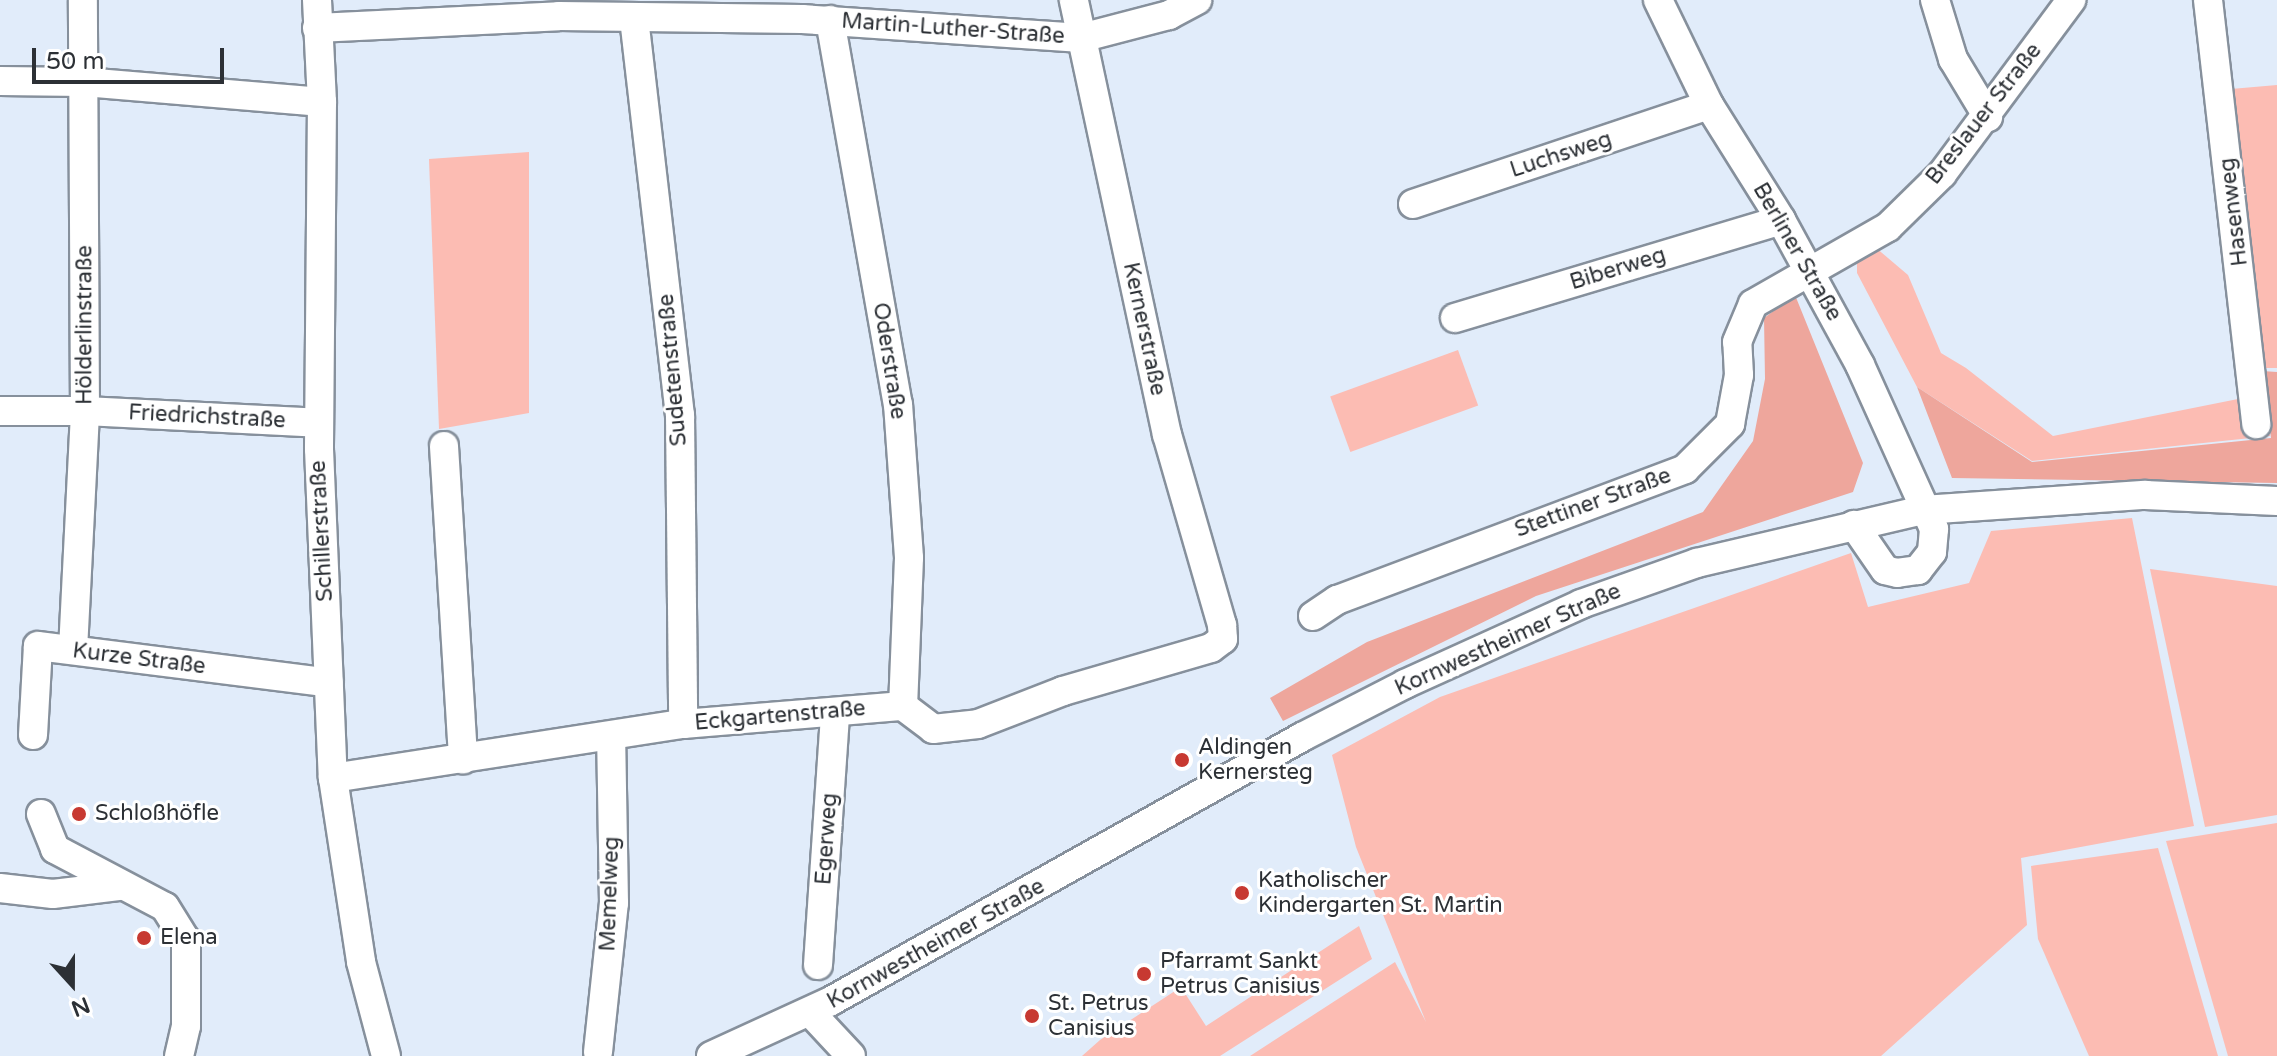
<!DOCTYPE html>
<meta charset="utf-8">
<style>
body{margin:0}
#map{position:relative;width:2277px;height:1056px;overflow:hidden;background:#e1ecfa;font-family:"Varela Round",sans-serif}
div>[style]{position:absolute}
.green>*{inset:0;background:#fcbcb3;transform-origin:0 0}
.forest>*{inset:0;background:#eea69c}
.roads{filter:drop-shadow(2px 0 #86909c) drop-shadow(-2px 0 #86909c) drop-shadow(0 2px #86909c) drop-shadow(0 -2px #86909c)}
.minor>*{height:28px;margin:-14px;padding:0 14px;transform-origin:14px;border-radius:14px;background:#fff}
.dots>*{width:22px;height:22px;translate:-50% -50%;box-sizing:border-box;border:4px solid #fff;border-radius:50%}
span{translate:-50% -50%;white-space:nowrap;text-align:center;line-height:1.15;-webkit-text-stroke:6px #fff;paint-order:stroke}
.street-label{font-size:22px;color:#2c3035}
.poi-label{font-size:22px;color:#2c3035}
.left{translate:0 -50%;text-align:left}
.north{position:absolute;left:32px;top:944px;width:80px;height:80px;-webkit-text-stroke:6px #fff;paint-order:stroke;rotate:159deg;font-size:22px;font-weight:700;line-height:32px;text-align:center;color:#2c3035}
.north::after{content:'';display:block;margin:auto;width:28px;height:36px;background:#2c3035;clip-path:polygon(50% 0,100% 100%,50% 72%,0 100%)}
.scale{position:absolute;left:32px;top:48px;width:192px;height:36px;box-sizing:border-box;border:4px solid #2c3035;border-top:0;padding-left:10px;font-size:24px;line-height:28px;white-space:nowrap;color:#2c3035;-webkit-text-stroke:6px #fff;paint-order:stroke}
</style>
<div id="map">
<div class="green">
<i style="clip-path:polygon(2277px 85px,2277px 368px,2263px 368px,2231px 89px)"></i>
<i style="clip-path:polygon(529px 152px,529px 413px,439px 429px,429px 159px)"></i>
<i style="clip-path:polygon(1875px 247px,1908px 275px,1941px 353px,1966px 368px,2053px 436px,2263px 394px,2270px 436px,2032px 461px,1917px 387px,1857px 273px,1857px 258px)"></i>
<i style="left:1458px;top:350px;width:59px;height:136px;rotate:70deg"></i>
<i style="clip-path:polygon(2132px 518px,2194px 826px,2021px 858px,2027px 925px,1881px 1056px,1250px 1056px,1395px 962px,1426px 1022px,1356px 847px,1332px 755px,1440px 697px,1851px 553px,1868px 607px,1969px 583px,1991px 531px)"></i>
<i style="clip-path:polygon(2150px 569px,2277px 586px,2277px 815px,2205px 827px)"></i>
<i style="clip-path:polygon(2277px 823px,2277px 1056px,2228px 1056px,2166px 841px)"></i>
<i style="clip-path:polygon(2158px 848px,2218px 1056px,2089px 1056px,2038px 939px,2031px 866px)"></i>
<i style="clip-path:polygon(1359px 926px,1372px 959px,1220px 1056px,1082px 1056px,1100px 1040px,1181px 987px,1206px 1026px)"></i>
</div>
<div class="forest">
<i style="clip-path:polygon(1795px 295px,1863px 463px,1853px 492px,1536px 596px,1283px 721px,1270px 698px,1367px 642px,1703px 512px,1753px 441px,1765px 379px,1764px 318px)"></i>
<i style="clip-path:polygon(2262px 371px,2277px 372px,2277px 483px,1952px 478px,1917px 387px,2032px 462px,2271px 438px)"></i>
</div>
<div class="roads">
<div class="minor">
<i style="left:317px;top:0;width:102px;rotate:87.2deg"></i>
<i style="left:322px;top:102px;width:347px;rotate:90.5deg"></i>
<i style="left:319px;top:449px;width:329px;rotate:87.6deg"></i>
<i style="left:333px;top:778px;width:186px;rotate:81.3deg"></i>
<i style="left:361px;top:962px;width:97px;rotate:75.1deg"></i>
<i style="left:1658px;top:0;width:117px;rotate:64.1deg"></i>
<i style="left:1709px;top:105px;width:136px;rotate:57.9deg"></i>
<i style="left:1781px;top:220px;width:165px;rotate:61.4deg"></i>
<i style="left:1860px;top:365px;width:180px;rotate:65.7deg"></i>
<i style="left:1934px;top:529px;width:23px;rotate:95deg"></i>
<i style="left:1932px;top:552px;width:23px;rotate:128deg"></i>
<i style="left:1918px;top:570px;width:21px;rotate:172deg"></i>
<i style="left:1897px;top:573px;width:12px;rotate:-166deg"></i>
<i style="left:1885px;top:570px;width:55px;rotate:-124.6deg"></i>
<i style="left:1935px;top:0;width:62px;rotate:73deg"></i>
<i style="left:1953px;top:59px;width:68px;rotate:58.9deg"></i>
<i style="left:2208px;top:0;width:427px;rotate:83.5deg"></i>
<i style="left:634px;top:18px;width:400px;rotate:83.4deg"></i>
<i style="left:680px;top:415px;width:309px;rotate:89.4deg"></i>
<i style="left:830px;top:20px;width:390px;rotate:80deg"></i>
<i style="left:898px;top:404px;width:154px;rotate:85.9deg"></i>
<i style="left:909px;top:558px;width:148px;rotate:92.3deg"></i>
<i style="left:317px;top:28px;width:242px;rotate:-2.8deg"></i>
<i style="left:559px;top:16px;width:243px;rotate:0.7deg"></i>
<i style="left:802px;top:19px;width:280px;rotate:3.9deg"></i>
<i style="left:1081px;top:38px;width:91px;rotate:-14.6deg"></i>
<i style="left:1169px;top:15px;width:32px;rotate:-28deg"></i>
<i style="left:0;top:81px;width:84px;rotate:0.7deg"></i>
<i style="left:84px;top:82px;width:239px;rotate:4.8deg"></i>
<i style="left:1413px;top:204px;width:312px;rotate:-18.5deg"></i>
<i style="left:1455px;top:318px;width:340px;rotate:-16.7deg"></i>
<i style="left:0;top:411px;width:85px"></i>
<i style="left:85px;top:411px;width:233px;rotate:2.9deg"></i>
<i style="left:444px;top:446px;width:314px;rotate:86.5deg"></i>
<i style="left:1313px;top:616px;width:29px;rotate:-34deg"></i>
<i style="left:1337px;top:600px;width:372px;rotate:-20.6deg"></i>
<i style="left:1685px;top:469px;width:64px;rotate:-45deg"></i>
<i style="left:1730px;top:424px;width:50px;rotate:-79.6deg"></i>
<i style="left:1739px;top:375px;width:33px;rotate:-93deg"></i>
<i style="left:1737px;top:342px;width:41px;rotate:-67.2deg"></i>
<i style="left:1753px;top:304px;width:155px;rotate:-29.7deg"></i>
<i style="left:1888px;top:227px;width:76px;rotate:-44.5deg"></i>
<i style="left:1942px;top:174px;width:217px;rotate:-53.4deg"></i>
<i style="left:73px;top:650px;width:239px;rotate:-87.1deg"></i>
<i style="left:85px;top:411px;width:411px;rotate:-90.3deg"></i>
<i style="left:33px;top:735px;width:89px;rotate:-86.8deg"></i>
<i style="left:38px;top:646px;width:293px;rotate:7.2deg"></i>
<i style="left:333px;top:778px;width:354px;rotate:-8.8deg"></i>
<i style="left:683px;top:724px;width:221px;rotate:-4.7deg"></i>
<i style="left:903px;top:706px;width:38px;rotate:37deg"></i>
<i style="left:933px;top:729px;width:45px;rotate:-6.3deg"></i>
<i style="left:978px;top:724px;width:91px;rotate:-21.2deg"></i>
<i style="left:1063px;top:691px;width:154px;rotate:-16.2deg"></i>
<i style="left:1211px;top:648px;width:15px;rotate:-37deg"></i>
<i style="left:1223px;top:639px;width:14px;rotate:-94deg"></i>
<i style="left:1222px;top:625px;width:198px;rotate:-106.1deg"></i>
<i style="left:1167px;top:435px;width:445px;rotate:-102.1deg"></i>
<i style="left:41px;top:814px;width:38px;rotate:68deg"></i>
<i style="left:55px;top:849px;width:124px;rotate:27.8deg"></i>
<i style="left:165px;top:907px;width:39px;rotate:58deg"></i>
<i style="left:186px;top:940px;width:86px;rotate:90deg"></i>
<i style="left:186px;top:1026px;width:31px;rotate:103deg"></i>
<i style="left:0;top:888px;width:53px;rotate:6.5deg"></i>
<i style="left:53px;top:894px;width:66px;rotate:-6.9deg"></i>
<i style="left:818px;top:965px;width:253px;rotate:-86.1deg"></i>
<i style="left:810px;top:1012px;width:60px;rotate:47deg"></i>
<i style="left:598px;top:1052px;width:150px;rotate:-83.9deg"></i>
<i style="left:614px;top:903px;width:167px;rotate:-91deg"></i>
<i style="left:711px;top:1056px;width:132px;rotate:-24.6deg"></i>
<i style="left:831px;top:1001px;width:540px;rotate:-29.27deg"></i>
<i style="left:1302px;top:737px;width:116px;rotate:-27.2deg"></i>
<i style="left:1405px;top:684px;width:193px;rotate:-24.4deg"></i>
<i style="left:1581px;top:604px;width:123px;rotate:-19.5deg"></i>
<i style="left:1697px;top:563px;width:232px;rotate:-13.2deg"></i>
<i style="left:1923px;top:510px;width:223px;rotate:-3.9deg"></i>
<i style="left:2145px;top:495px;width:132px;rotate:2.6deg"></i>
</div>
</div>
<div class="dots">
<i style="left:1182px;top:760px;background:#c73931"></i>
<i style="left:79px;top:814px;background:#c73931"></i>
<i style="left:1242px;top:893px;background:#c73931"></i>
<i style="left:144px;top:938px;background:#c73931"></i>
<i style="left:1144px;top:974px;background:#c73931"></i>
<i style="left:1032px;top:1016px;background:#c73931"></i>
</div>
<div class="street-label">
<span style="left:953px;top:29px;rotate:4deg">Martin-Luther-Straße</span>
<span style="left:1984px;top:114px;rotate:-52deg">Breslauer Straße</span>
<span style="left:1561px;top:155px;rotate:-18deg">Luchsweg</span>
<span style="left:2234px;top:212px;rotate:-97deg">Hasenweg</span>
<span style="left:1797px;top:252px;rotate:60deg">Berliner Straße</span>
<span style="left:1618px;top:269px;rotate:-17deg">Biberweg</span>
<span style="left:85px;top:325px;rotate:-90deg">Hölderlinstraße</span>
<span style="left:1144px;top:329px;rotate:78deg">Kernerstraße</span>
<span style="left:889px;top:361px;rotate:81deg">Oderstraße</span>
<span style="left:673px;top:370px;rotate:-95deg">Sudetenstraße</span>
<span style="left:207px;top:417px;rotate:3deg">Friedrichstraße</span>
<span style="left:1593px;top:503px;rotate:-20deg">Stettiner Straße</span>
<span style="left:322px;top:531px;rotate:-93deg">Schillerstraße</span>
<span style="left:1508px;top:640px;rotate:-24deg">Kornwestheimer Straße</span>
<span style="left:139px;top:659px;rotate:7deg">Kurze Straße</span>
<span style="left:780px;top:716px;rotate:-5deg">Eckgartenstraße</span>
<span style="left:827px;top:839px;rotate:-86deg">Egerweg</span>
<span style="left:610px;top:894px;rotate:-88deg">Memelweg</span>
<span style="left:936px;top:944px;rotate:-29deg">Kornwestheimer Straße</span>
</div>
<div class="poi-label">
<span class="left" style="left:1198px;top:760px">Aldingen<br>Kernersteg</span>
<span class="left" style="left:95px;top:814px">Schloßhöfle</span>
<span class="left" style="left:1258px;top:893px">Katholischer<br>Kindergarten St. Martin</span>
<span class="left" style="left:160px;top:938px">Elena</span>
<span class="left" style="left:1160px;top:974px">Pfarramt Sankt<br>Petrus Canisius</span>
<span class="left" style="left:1048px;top:1016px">St. Petrus<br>Canisius</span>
</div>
<div class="north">N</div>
<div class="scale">50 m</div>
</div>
